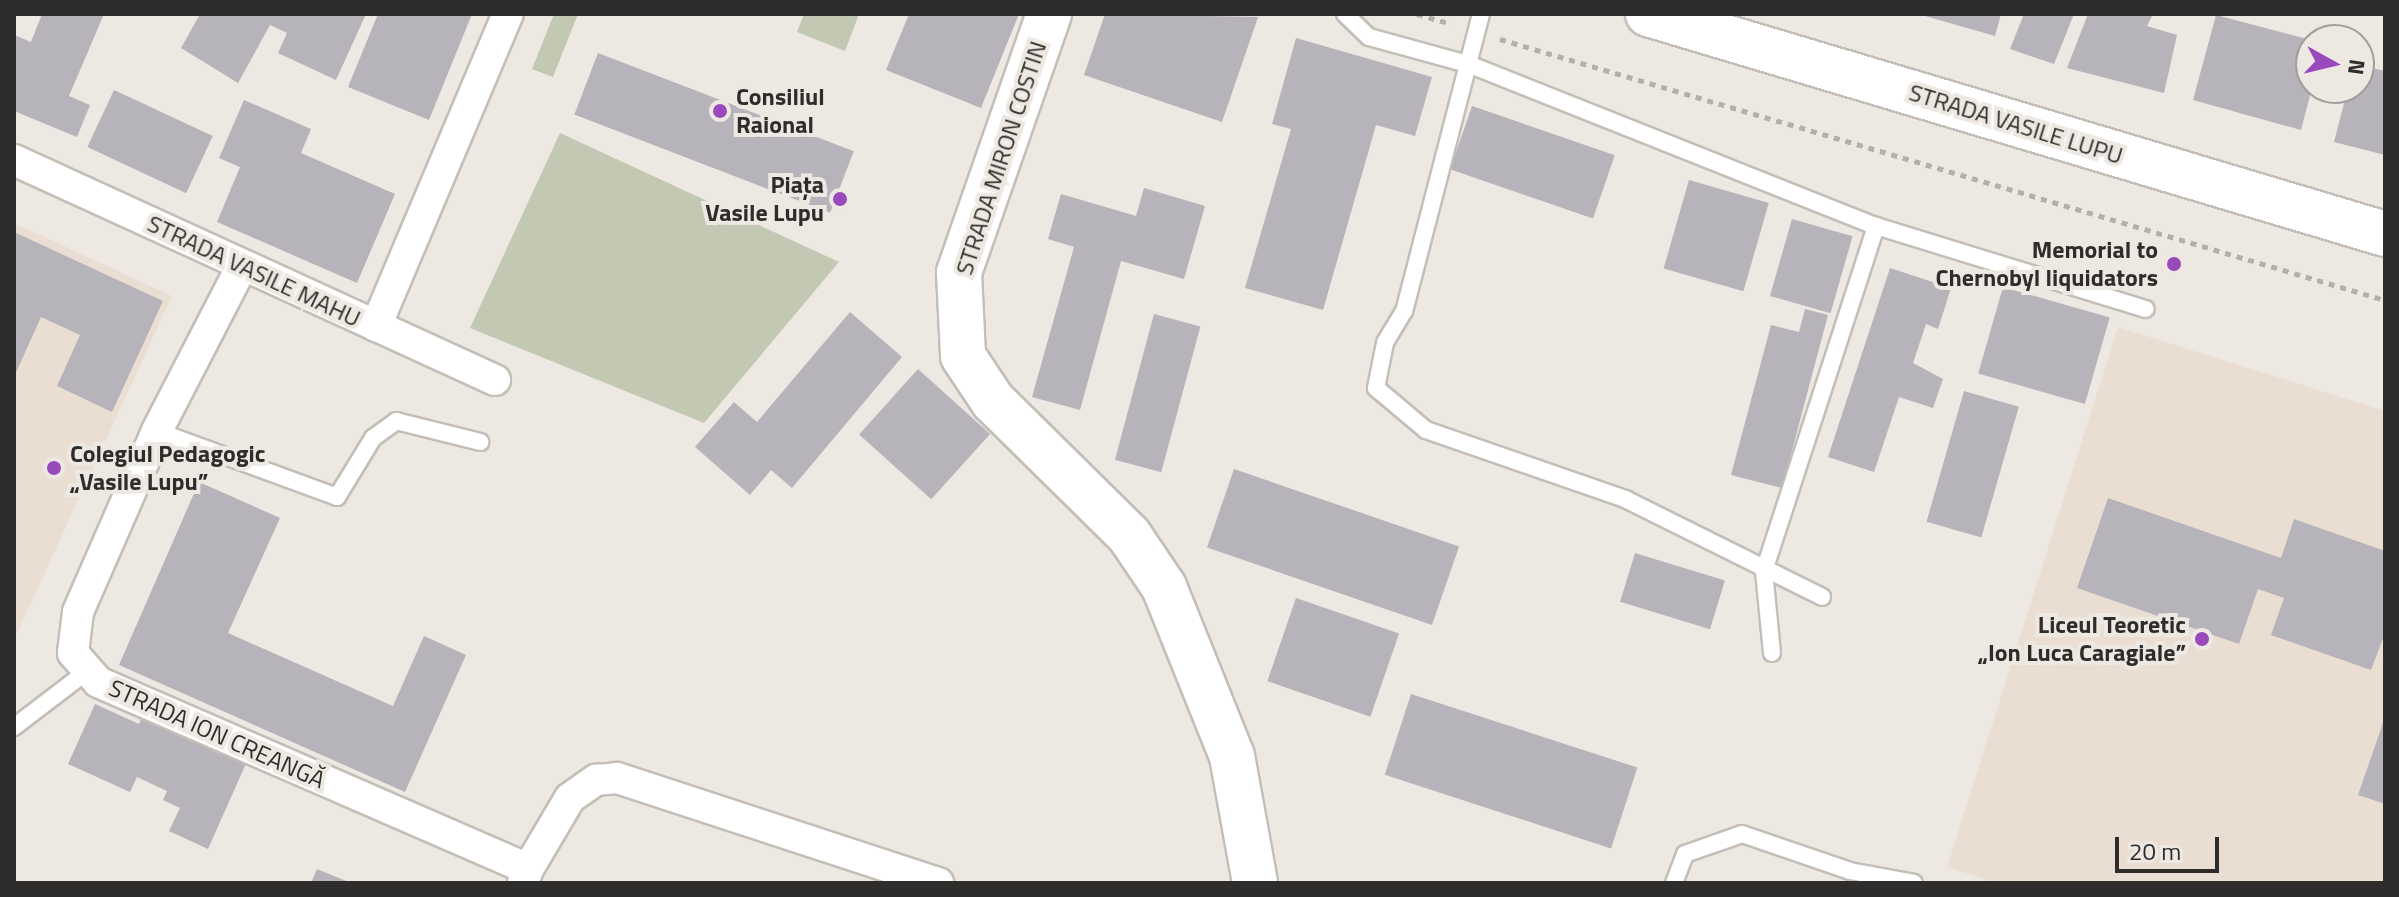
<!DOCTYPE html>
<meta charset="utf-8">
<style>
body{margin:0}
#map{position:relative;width:2399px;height:897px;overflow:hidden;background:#eee8e2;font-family:"Titillium Web",sans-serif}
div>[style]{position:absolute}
.built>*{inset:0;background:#eaded2}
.green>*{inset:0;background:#c2c8b1}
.building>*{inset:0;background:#b6b3ba;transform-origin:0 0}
.path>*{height:5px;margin-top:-2.5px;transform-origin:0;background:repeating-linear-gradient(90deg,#b4afab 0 6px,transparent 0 12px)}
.roads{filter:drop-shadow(2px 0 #c4beb8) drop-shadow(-2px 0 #c4beb8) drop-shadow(0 2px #c4beb8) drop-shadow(0 -2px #c4beb8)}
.lane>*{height:16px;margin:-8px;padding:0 8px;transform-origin:8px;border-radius:8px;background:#fff}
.street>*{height:30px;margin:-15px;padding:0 15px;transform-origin:15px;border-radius:15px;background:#fff}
.secondary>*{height:44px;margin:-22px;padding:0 22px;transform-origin:22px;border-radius:22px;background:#fff}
.dots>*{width:22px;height:22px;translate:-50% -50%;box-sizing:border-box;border:4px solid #eee8e2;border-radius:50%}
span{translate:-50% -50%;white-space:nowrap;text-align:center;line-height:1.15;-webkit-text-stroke:8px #eee8e2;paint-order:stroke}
.poi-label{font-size:24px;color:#2f2d2b;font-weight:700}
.left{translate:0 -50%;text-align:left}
.right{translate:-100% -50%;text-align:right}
.street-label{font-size:24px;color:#2f2d2b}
.frame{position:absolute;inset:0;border:16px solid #2f2d2b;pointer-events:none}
.north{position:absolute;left:2295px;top:24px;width:80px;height:80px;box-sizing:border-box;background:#eee8e2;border:2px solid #a29d99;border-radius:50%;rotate:98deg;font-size:22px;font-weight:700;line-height:32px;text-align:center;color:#2f2d2b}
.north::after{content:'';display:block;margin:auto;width:28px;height:36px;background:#9849ba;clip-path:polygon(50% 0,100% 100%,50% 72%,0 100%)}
.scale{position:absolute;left:2115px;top:837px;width:104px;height:36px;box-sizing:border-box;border:4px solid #2f2d2b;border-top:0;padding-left:10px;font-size:24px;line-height:28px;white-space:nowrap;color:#2f2d2b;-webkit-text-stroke:6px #eee8e2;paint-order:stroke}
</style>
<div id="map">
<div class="built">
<i style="clip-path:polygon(14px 223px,172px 296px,14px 640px)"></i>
<i style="clip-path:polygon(2118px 327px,2385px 411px,2385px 883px,1997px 883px,1947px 867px)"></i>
</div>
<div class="green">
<i style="clip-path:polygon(554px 14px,578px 14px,553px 77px,532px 69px)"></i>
<i style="clip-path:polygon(804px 14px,859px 14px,845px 51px,797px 32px)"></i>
<i style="clip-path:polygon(560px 133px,839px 262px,704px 423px,470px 328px)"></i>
</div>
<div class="building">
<i style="clip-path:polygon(42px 14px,104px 14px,69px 96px,90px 105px,77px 137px,14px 111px,14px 35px,31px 42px)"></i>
<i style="clip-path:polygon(200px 14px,366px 14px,336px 80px,278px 53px,287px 33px,270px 25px,238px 83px,181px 48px)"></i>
<i style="clip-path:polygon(378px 14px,472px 14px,429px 120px,348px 87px)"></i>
<i style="clip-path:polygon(909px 14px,1019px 14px,981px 108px,886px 70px)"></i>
<i style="clip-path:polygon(1105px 14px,1258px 17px,1222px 122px,1084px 75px)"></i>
<i style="clip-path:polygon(1918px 14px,2001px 14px,1995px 36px)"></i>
<i style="clip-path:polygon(2024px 14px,2074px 14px,2054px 64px,2010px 49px)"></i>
<i style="clip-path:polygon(2088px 14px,2153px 14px,2147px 26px,2177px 35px,2164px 93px,2067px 68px)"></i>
<i style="clip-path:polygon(2216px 15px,2311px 40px,2312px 88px,2301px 130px,2193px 100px)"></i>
<i style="clip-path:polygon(1296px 38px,1432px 77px,1415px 136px,1376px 125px,1323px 310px,1245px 288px,1291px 129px,1272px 124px)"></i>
<i style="left:598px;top:53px;width:274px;height:66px;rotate:21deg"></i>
<i style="clip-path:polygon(2359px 65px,2385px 71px,2385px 155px,2334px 142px,2348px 88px,2359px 88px)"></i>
<i style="left:114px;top:90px;width:109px;height:63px;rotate:25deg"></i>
<i style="clip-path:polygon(244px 100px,311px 129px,301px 153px,395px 194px,357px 283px,217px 222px,240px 167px,219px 158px)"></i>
<i style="left:1472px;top:106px;width:151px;height:67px;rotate:19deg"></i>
<i style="left:1689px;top:180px;width:83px;height:92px;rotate:16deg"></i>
<i style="clip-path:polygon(1144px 188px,1205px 206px,1184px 279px,1121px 261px,1080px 410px,1032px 397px,1074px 247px,1048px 239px,1061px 194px,1136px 216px)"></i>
<i style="left:1792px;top:219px;width:63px;height:80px;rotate:16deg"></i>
<i style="clip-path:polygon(14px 232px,163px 301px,112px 412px,57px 386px,80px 335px,41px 317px,14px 377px)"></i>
<i style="clip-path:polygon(1890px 268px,1951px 288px,1938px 329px,1926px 324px,1913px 363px,1943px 379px,1933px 408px,1899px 397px,1874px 472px,1828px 457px)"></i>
<i style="left:2003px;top:287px;width:111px;height:90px;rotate:16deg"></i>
<i style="clip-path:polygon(1805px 309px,1828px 315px,1782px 488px,1731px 475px,1771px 325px,1799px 332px)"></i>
<i style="clip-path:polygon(850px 312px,902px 357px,792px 488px,771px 470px,750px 495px,695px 447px,734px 402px,757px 422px)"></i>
<i style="left:1154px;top:314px;width:48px;height:151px;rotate:15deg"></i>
<i style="left:918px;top:369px;width:97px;height:88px;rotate:42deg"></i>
<i style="left:1964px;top:391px;width:57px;height:136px;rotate:16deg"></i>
<i style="left:1234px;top:469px;width:238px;height:83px;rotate:19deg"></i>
<i style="clip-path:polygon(199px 482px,280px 518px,228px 633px,393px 706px,424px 636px,466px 655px,405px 792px,119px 665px)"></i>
<i style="clip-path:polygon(2108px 498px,2281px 558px,2294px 519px,2385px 551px,2385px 633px,2371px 670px,2271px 635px,2284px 598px,2258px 589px,2239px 644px,2077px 588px)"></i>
<i style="left:1635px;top:553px;width:94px;height:51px;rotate:17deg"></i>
<i style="left:1296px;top:598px;width:109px;height:88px;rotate:19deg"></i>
<i style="left:1411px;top:694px;width:238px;height:85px;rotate:18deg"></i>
<i style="clip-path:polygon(95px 704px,139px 724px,145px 710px,249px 757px,208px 849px,169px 831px,180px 808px,163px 800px,167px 791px,137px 777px,130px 792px,68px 764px)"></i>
<i style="clip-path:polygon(2385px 717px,2385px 804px,2358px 795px)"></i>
<i style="clip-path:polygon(317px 869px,351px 883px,311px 883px)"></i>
</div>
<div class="path">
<i style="left:1417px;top:14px;width:36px;rotate:16deg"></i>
<i style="left:1500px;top:39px;width:923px;rotate:16.43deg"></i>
</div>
<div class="roads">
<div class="lane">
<i style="left:1345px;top:14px;width:33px;rotate:44deg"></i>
<i style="left:1369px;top:37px;width:103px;rotate:15.3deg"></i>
<i style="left:1468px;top:64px;width:439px;rotate:21.7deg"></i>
<i style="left:1876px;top:226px;width:282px;rotate:17.1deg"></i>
<i style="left:1481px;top:14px;width:307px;rotate:104.5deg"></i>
<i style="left:1404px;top:311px;width:37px;rotate:121deg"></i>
<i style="left:1385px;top:343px;width:46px;rotate:101.3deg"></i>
<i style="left:1376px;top:388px;width:65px;rotate:40deg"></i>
<i style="left:1426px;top:430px;width:211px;rotate:19.1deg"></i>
<i style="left:1625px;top:499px;width:220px;rotate:26.4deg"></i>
<i style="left:157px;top:431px;width:192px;rotate:20.1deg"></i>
<i style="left:337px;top:497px;width:69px;rotate:-58.6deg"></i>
<i style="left:373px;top:438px;width:29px;rotate:-36deg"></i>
<i style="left:396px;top:421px;width:87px;rotate:14deg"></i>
<i style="left:1772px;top:653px;width:82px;rotate:-95.6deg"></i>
<i style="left:1764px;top:571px;width:363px;rotate:-72deg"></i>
<i style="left:14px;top:727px;width:89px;rotate:-37.3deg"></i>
<i style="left:1674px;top:883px;width:31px;rotate:-69deg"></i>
<i style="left:1685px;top:854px;width:60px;rotate:-19.3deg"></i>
<i style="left:1742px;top:834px;width:114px;rotate:18.9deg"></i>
<i style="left:1850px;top:871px;width:65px;rotate:10.6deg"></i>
</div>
<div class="street">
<i style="left:14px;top:160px;width:529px;rotate:24.58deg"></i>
<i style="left:242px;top:266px;width:186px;rotate:117.3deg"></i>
<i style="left:157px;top:431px;width:197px;rotate:113.6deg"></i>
<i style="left:78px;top:612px;width:41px;rotate:97deg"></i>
<i style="left:73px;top:653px;width:38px;rotate:49deg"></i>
<i style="left:98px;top:682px;width:469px;rotate:23.5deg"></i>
<i style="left:528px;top:869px;width:15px;rotate:110deg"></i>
<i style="left:376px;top:326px;width:339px;rotate:-67.1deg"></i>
<i style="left:528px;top:869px;width:82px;rotate:-59.4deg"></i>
<i style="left:570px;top:798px;width:32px;rotate:-35deg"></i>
<i style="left:596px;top:780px;width:21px;rotate:-5deg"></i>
<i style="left:617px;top:778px;width:338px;rotate:18.1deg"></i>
</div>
<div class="secondary">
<i style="left:1049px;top:14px;width:274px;rotate:109.2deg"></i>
<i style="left:959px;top:273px;width:83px;rotate:87.2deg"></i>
<i style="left:963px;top:356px;width:54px;rotate:56.3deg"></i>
<i style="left:993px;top:401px;width:191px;rotate:44.6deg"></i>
<i style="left:1129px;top:535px;width:63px;rotate:56.1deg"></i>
<i style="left:1164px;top:587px;width:182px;rotate:68.1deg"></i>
<i style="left:1232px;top:756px;width:129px;rotate:79.7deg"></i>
<i style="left:1648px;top:14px;width:769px;rotate:16.62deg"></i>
</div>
</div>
<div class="dots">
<i style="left:720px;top:111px;background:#9849ba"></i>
<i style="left:840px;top:199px;background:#9849ba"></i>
<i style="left:2174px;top:264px;background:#9849ba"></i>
<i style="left:54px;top:468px;background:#9849ba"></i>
<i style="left:2202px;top:639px;background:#9849ba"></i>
</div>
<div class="poi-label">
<span class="left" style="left:736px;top:111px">Consiliul<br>Raional</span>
<span class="right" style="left:824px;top:199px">Piața<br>Vasile Lupu</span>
<span class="right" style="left:2158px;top:264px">Memorial to<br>Chernobyl liquidators</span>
<span class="left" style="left:70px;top:468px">Colegiul Pedagogic<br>„Vasile Lupu”</span>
<span class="right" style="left:2186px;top:639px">Liceul Teoretic<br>„Ion Luca Caragiale”</span>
</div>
<div class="street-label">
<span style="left:2016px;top:124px;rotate:17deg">STRADA VASILE LUPU</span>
<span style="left:1001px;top:158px;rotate:-72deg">STRADA MIRON COSTIN</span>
<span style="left:254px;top:271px;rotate:25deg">STRADA VASILE MAHU</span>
<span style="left:217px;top:734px;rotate:24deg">STRADA ION CREANGĂ</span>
</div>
<div class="frame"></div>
<div class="north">N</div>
<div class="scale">20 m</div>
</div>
